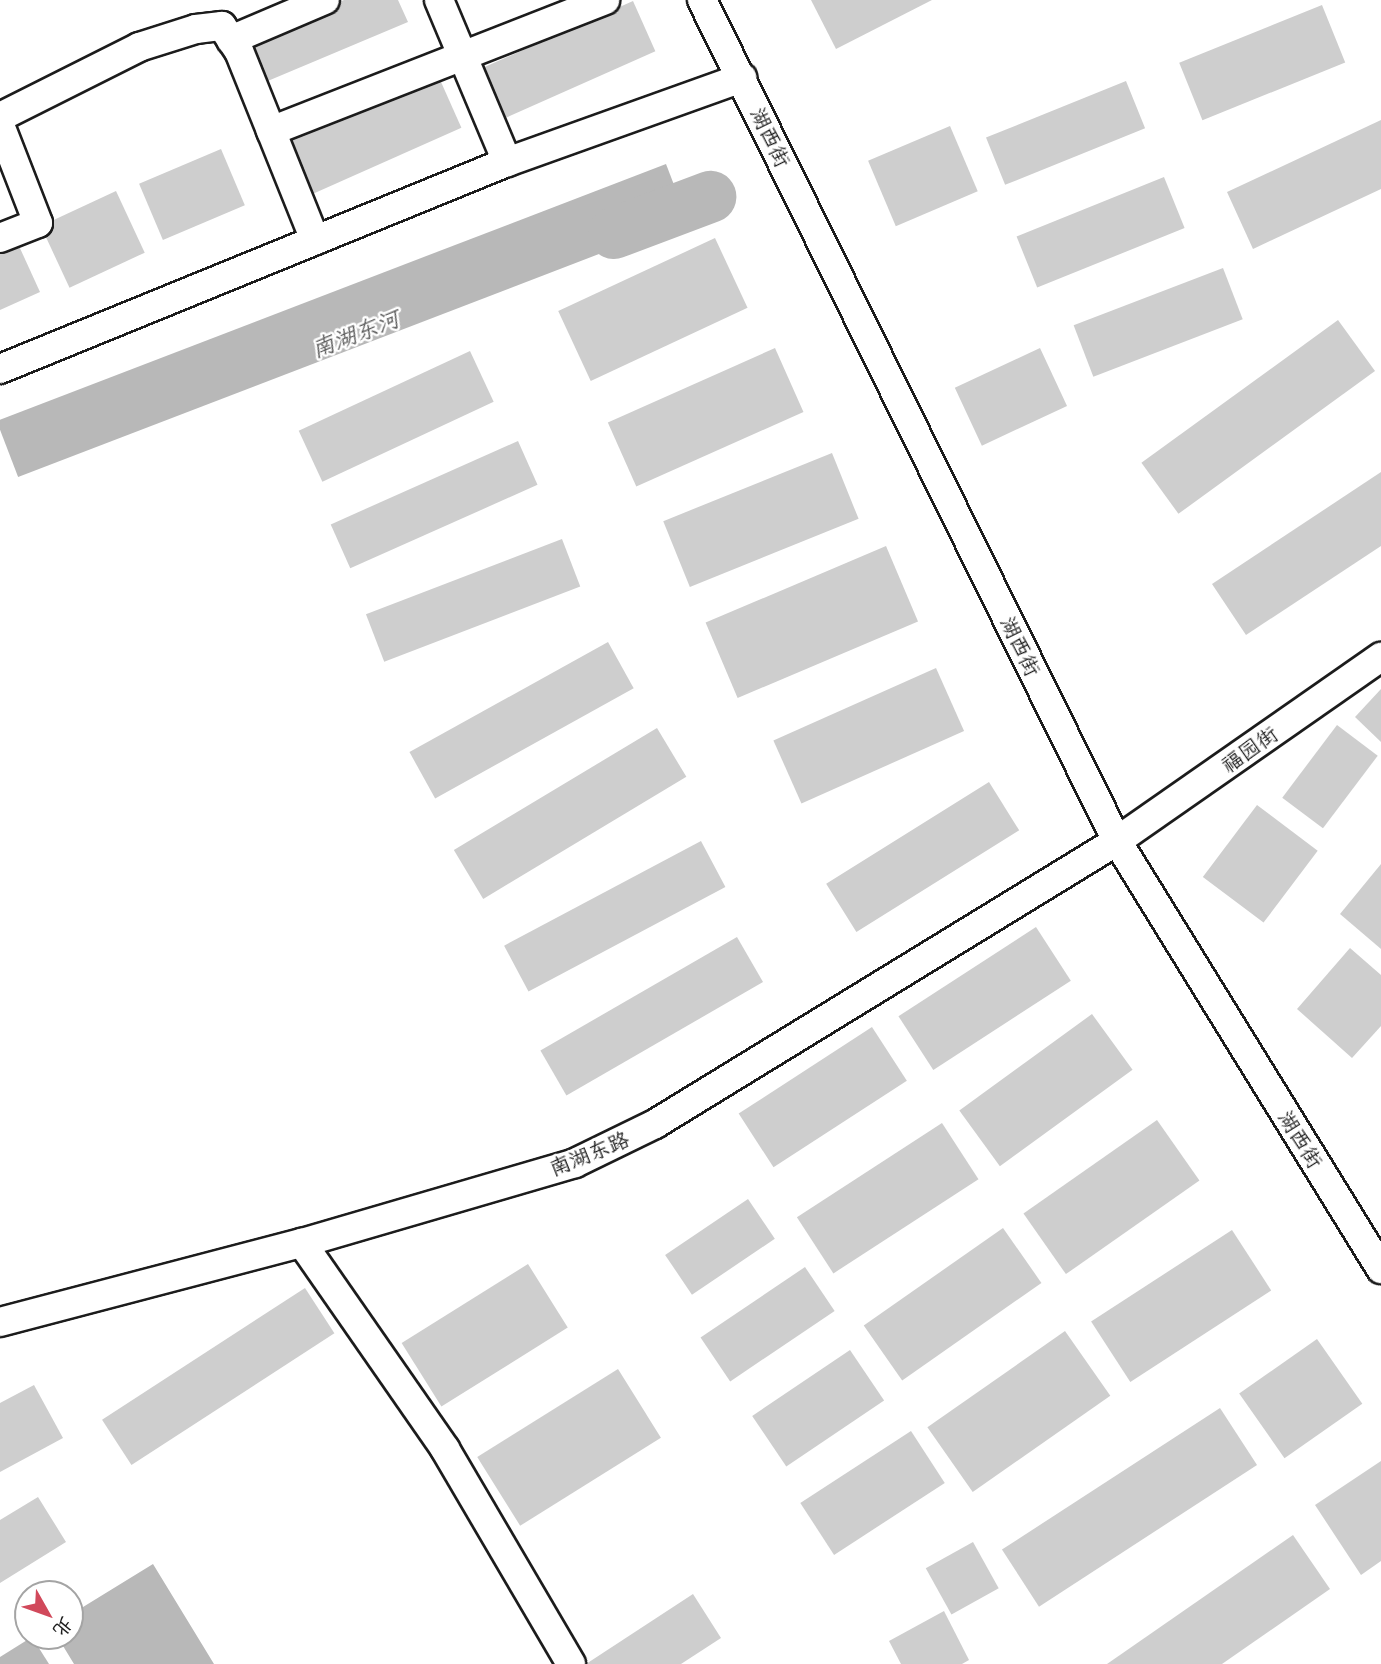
<!DOCTYPE html>
<meta charset="utf-8">
<style>
body{margin:0}
#map{position:relative;width:1381px;height:1664px;overflow:hidden;background:#fff;font-family:Mali,"LXGW WenKai TC",sans-serif}
div>[style]{position:absolute}
.water>*{inset:0;background:#b8b8b8;transform-origin:0 0}
.river>*{height:52px;margin:-26px;padding:0 26px;transform-origin:26px;border-radius:26px;background:#b8b8b8}
.building>*{inset:0;background:#cecece;transform-origin:0 0}
.roads{filter:drop-shadow(2px 0 #1c1c1c) drop-shadow(-2px 0 #1c1c1c) drop-shadow(0 2px #1c1c1c) drop-shadow(0 -2px #1c1c1c)}
.minor>*{height:28px;margin:-14px;padding:0 14px;transform-origin:14px;border-radius:14px;background:#fff}
span{translate:-50% -50%;white-space:nowrap;text-align:center;line-height:1.15;-webkit-text-stroke:5px #fff;paint-order:stroke}
.street-label{font-size:21px;color:#1c1c1c}
.water-label{font-size:23px;color:#5a5a5a;font-style:italic}
.north{position:absolute;left:14px;top:1580px;width:70px;height:70px;box-sizing:border-box;background:#fff;border:2px solid #a4a4a4;border-radius:50%;rotate:130deg;font-size:19px;font-weight:700;line-height:28px;text-align:center;color:#1c1c1c}
.north::after{content:'';display:block;margin:auto;width:24px;height:32px;background:#d1495b;clip-path:polygon(50% 0,100% 100%,50% 72%,0 100%)}
</style>
<div id="map">
<div class="water">
<i style="left:666px;top:164px;width:60px;height:717px;rotate:69deg"></i>
<i style="clip-path:polygon(153px 1564px,214px 1664px,74px 1664px,57px 1636px,70px 1636px,70px 1615px)"></i>
<i style="clip-path:polygon(32px 1637px,49px 1664px,0 1664px,0 1657px)"></i>
</div>
<div class="river">
<i style="left:614px;top:233px;width:103px;rotate:-20.6deg"></i>
</div>
<div class="building">
<i style="clip-path:polygon(344px 0,398px 0,408px 22px,263px 83px,246px 42px)"></i>
<i style="clip-path:polygon(811px 0,932px 0,836px 49px)"></i>
<i style="left:633px;top:1px;width:55px;height:168px;rotate:66deg"></i>
<i style="left:1322px;top:5px;width:62px;height:154px;rotate:68deg"></i>
<i style="left:437px;top:73px;width:60px;height:163px;rotate:66deg"></i>
<i style="left:1126px;top:81px;width:51px;height:151px;rotate:68deg"></i>
<i style="clip-path:polygon(1381px 120px,1381px 189px,1253px 249px,1227px 192px)"></i>
<i style="left:950px;top:126px;width:71px;height:89px;rotate:67deg"></i>
<i style="left:221px;top:149px;width:61px;height:89px;rotate:67deg"></i>
<i style="left:1164px;top:177px;width:55px;height:159px;rotate:68deg"></i>
<i style="left:116px;top:191px;width:68px;height:83px;rotate:65deg"></i>
<i style="left:715px;top:238px;width:77px;height:173px;rotate:65deg"></i>
<i style="clip-path:polygon(19px 246px,40px 292px,0 310px,0 254px)"></i>
<i style="left:1223px;top:268px;width:55px;height:160px;rotate:69deg"></i>
<i style="left:1338px;top:320px;width:63px;height:243px;rotate:54deg"></i>
<i style="left:775px;top:348px;width:70px;height:183px;rotate:66deg"></i>
<i style="left:1040px;top:348px;width:64px;height:94px;rotate:65deg"></i>
<i style="left:470px;top:351px;width:56px;height:189px;rotate:65deg"></i>
<i style="left:518px;top:441px;width:48px;height:205px;rotate:66deg"></i>
<i style="left:832px;top:453px;width:71px;height:182px;rotate:68deg"></i>
<i style="clip-path:polygon(1381px 472px,1381px 546px,1246px 635px,1212px 584px)"></i>
<i style="left:562px;top:539px;width:51px;height:210px;rotate:69deg"></i>
<i style="left:886px;top:546px;width:82px;height:196px;rotate:67deg"></i>
<i style="left:608px;top:642px;width:53px;height:227px;rotate:61deg"></i>
<i style="left:936px;top:668px;width:69px;height:178px;rotate:66deg"></i>
<i style="clip-path:polygon(1381px 689px,1381px 742px,1355px 717px)"></i>
<i style="left:1337px;top:725px;width:51px;height:91px;rotate:37deg"></i>
<i style="left:657px;top:728px;width:57px;height:237px;rotate:59deg"></i>
<i style="left:989px;top:782px;width:57px;height:192px;rotate:58deg"></i>
<i style="left:1257px;top:805px;width:76px;height:90px;rotate:37deg"></i>
<i style="left:701px;top:841px;width:52px;height:223px;rotate:62deg"></i>
<i style="clip-path:polygon(1381px 864px,1381px 949px,1340px 914px)"></i>
<i style="left:1036px;top:927px;width:64px;height:164px;rotate:57deg"></i>
<i style="left:737px;top:937px;width:52px;height:227px;rotate:60deg"></i>
<i style="clip-path:polygon(1350px 948px,1381px 975px,1381px 1026px,1352px 1058px,1297px 1009px)"></i>
<i style="left:1092px;top:1014px;width:69px;height:164px;rotate:54deg"></i>
<i style="left:872px;top:1027px;width:64px;height:159px;rotate:57deg"></i>
<i style="left:1157px;top:1120px;width:74px;height:163px;rotate:55deg"></i>
<i style="left:942px;top:1123px;width:67px;height:173px;rotate:57deg"></i>
<i style="left:748px;top:1199px;width:48px;height:100px;rotate:56deg"></i>
<i style="left:1003px;top:1228px;width:67px;height:170px;rotate:55deg"></i>
<i style="left:1232px;top:1230px;width:72px;height:168px;rotate:57deg"></i>
<i style="left:528px;top:1264px;width:75px;height:149px;rotate:58deg"></i>
<i style="left:805px;top:1267px;width:53px;height:126px;rotate:56deg"></i>
<i style="left:305px;top:1288px;width:54px;height:242px;rotate:57deg"></i>
<i style="left:1065px;top:1331px;width:79px;height:168px;rotate:55deg"></i>
<i style="left:1317px;top:1339px;width:79px;height:95px;rotate:55deg"></i>
<i style="left:850px;top:1350px;width:61px;height:118px;rotate:56deg"></i>
<i style="left:618px;top:1369px;width:81px;height:166px;rotate:58deg"></i>
<i style="clip-path:polygon(34px 1385px,63px 1438px,0 1472px,0 1403px)"></i>
<i style="left:1220px;top:1408px;width:68px;height:260px;rotate:57deg"></i>
<i style="left:911px;top:1431px;width:62px;height:132px;rotate:57deg"></i>
<i style="clip-path:polygon(1381px 1461px,1381px 1561px,1361px 1575px,1315px 1505px)"></i>
<i style="clip-path:polygon(38px 1497px,66px 1542px,0 1583px,0 1520px)"></i>
<i style="clip-path:polygon(1293px 1535px,1330px 1589px,1222px 1664px,1107px 1664px)"></i>
<i style="left:973px;top:1542px;width:53px;height:54px;rotate:61deg"></i>
<i style="clip-path:polygon(693px 1594px,721px 1638px,681px 1664px,586px 1664px)"></i>
<i style="clip-path:polygon(944px 1611px,969px 1660px,962px 1664px,901px 1664px,889px 1641px)"></i>
</div>
<div class="roads">
<div class="minor">
<i style="left:439px;top:0;width:176px;rotate:67.2deg"></i>
<i style="left:702px;top:0;width:938px;rotate:63.74deg"></i>
<i style="left:1117px;top:841px;width:503px;rotate:58.33deg"></i>
<i style="left:231px;top:40px;width:102px;rotate:-23.1deg"></i>
<i style="left:0;top:117px;width:156px;rotate:-26.7deg"></i>
<i style="left:139px;top:47px;width:60px;rotate:-17.5deg"></i>
<i style="left:196px;top:29px;width:26px;rotate:-7deg"></i>
<i style="left:222px;top:26px;width:30px;rotate:56deg"></i>
<i style="left:239px;top:51px;width:204px;rotate:68.1deg"></i>
<i style="left:0;top:125px;width:105px;rotate:68.8deg"></i>
<i style="left:38px;top:223px;width:41px;rotate:158.5deg"></i>
<i style="left:271px;top:131px;width:359px;rotate:-21.4deg"></i>
<i style="left:0;top:369px;width:548px;rotate:-22.21deg"></i>
<i style="left:507px;top:162px;width:250px;rotate:-19.7deg"></i>
<i style="left:302px;top:1243px;width:251px;rotate:55.2deg"></i>
<i style="left:445px;top:1449px;width:249px;rotate:59.6deg"></i>
<i style="left:0;top:1322px;width:312px;rotate:-14.7deg"></i>
<i style="left:302px;top:1243px;width:284px;rotate:-16.3deg"></i>
<i style="left:575px;top:1163px;width:89px;rotate:-26deg"></i>
<i style="left:655px;top:1124px;width:542px;rotate:-31.49deg"></i>
<i style="left:1117px;top:841px;width:322px;rotate:-34.9deg"></i>
</div>
</div>
<div class="street-label">
<span style="left:771px;top:137px;rotate:64deg">湖西街</span>
<span style="left:1021px;top:646px;rotate:64deg">湖西街</span>
<span style="left:1249px;top:749px;rotate:-35deg">福园街</span>
<span style="left:1301px;top:1139px;rotate:58deg">湖西街</span>
<span style="left:589px;top:1153px;rotate:-22deg">南湖东路</span>
</div>
<div class="water-label">
<span style="left:355px;top:333px;rotate:-21deg">南湖东河</span>
</div>
<div class="north">北</div>
</div>
